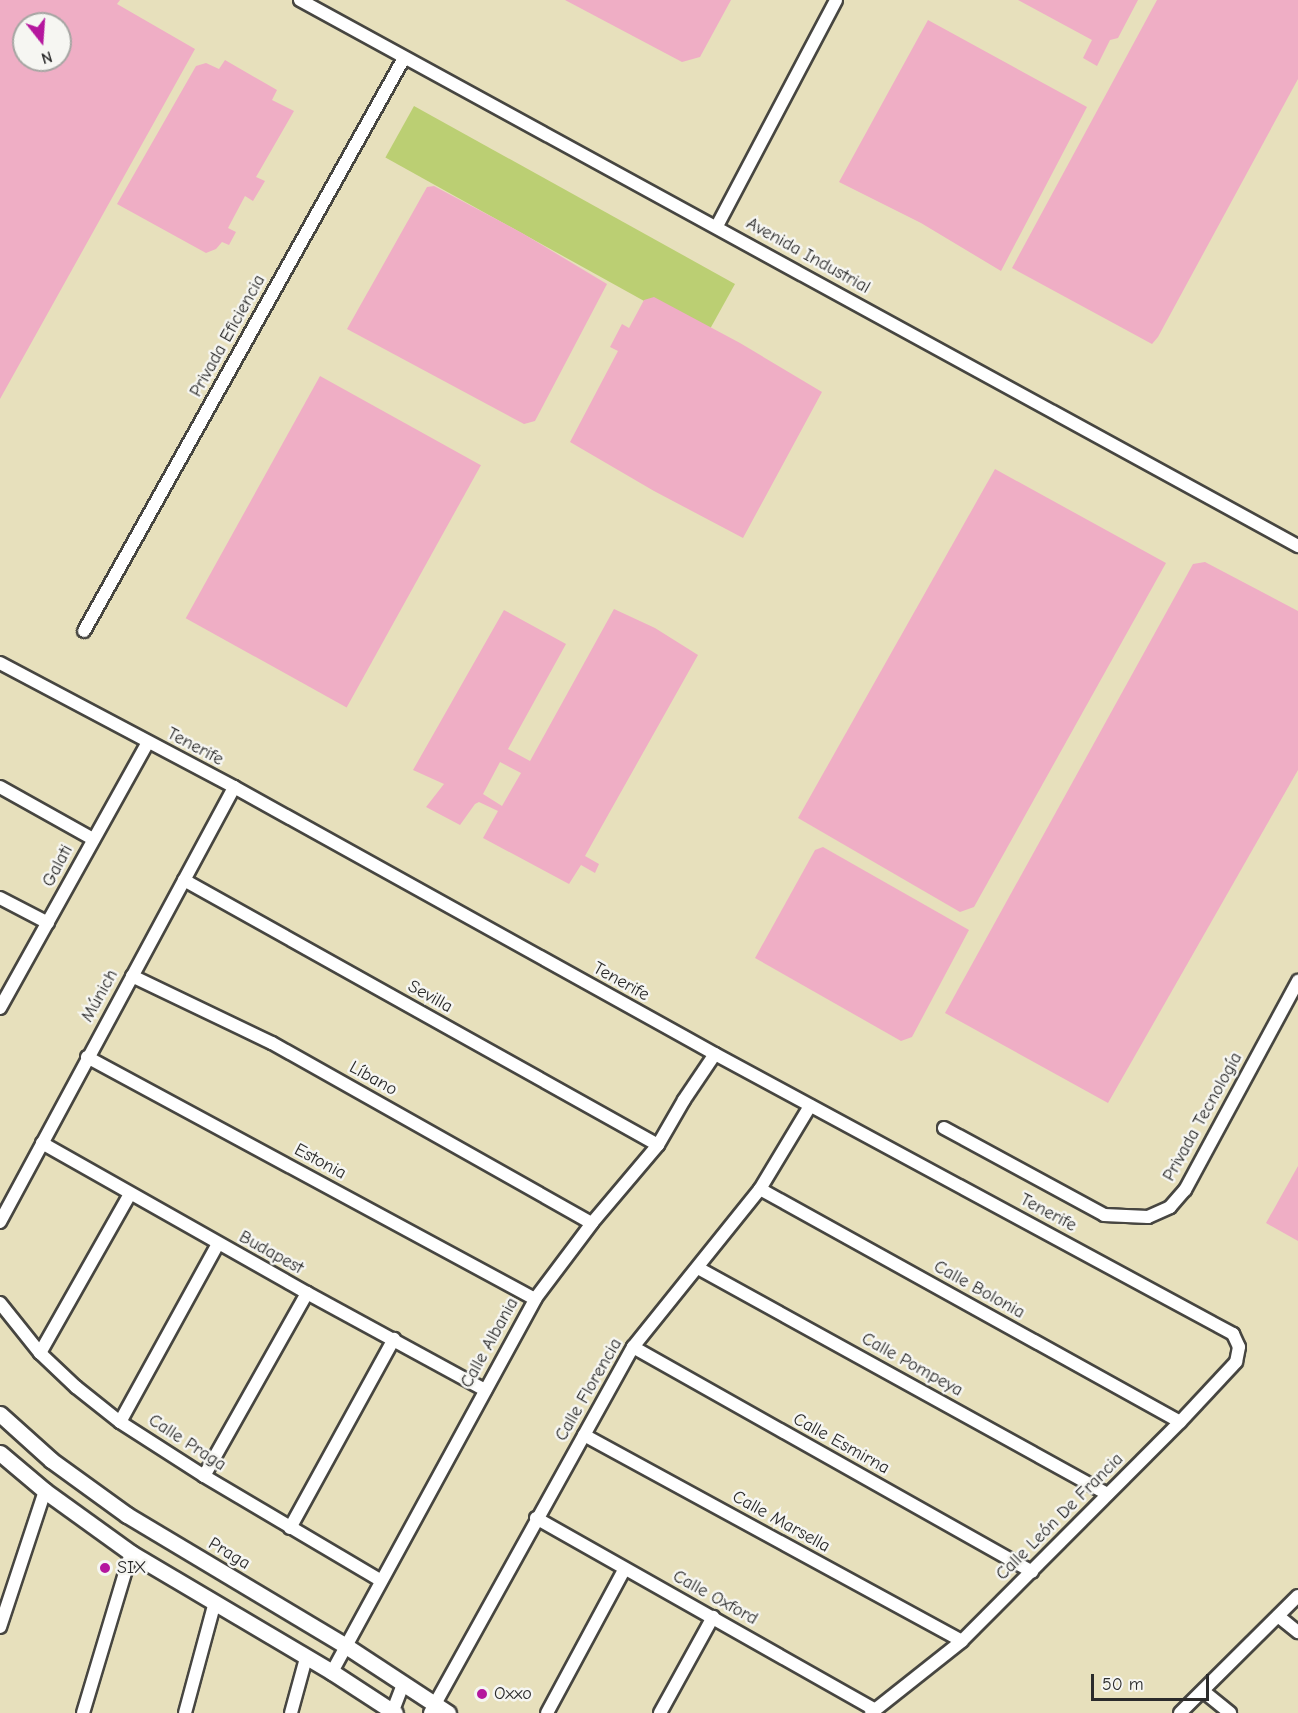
<!DOCTYPE html>
<meta charset="utf-8">
<style>
body{margin:0}
#map{position:relative;width:1298px;height:1713px;overflow:hidden;background:#e7e0bc;font-family:"Comic Neue",sans-serif}
div>[style]{position:absolute}
.green>*{inset:0;background:#bbcf73;transform-origin:0 0}
.building>*{inset:0;background:#efaec5;transform-origin:0 0}
.roads{filter:drop-shadow(2px 0 #474641) drop-shadow(-2px 0 #474641) drop-shadow(0 2px #474641) drop-shadow(0 -2px #474641)}
.minor>*{height:12px;margin:-6px;padding:0 6px;transform-origin:6px;border-radius:6px;background:#fff}
.tertiary>*{height:15px;margin:-7.5px;padding:0 7.5px;transform-origin:7.5px;border-radius:7.5px;background:#fff}
.dots>*{width:16px;height:16px;translate:-50% -50%;box-sizing:border-box;border:3px solid #f6f6f2;border-radius:50%}
span{translate:-50% -50%;white-space:nowrap;text-align:center;line-height:1.15;-webkit-text-stroke:5px #f6f6f2;paint-order:stroke}
.street-label{font-size:18px;color:#2b2b2b}
.poi-label{font-size:18px;color:#2b2b2b}
.left{translate:0 -50%;text-align:left}
.north{position:absolute;left:12px;top:12px;width:60px;height:60px;box-sizing:border-box;background:#f6f6f2;border:2px solid #a5a5a2;border-radius:50%;rotate:163deg;font-size:16px;font-weight:700;line-height:24px;text-align:center;color:#2b2b2b}
.north::after{content:'';display:block;margin:auto;width:21px;height:27px;background:#b5179e;clip-path:polygon(50% 0,100% 100%,50% 72%,0 100%)}
.scale{position:absolute;left:1091px;top:1674px;width:118px;height:27px;box-sizing:border-box;border:3px solid #2b2b2b;border-top:0;padding-left:8px;font-size:18px;line-height:21px;white-space:nowrap;color:#2b2b2b;-webkit-text-stroke:4px #f6f6f2;paint-order:stroke}
</style>
<div id="map">
<div class="green">
<i style="left:414px;top:106px;width:367px;height:59px;rotate:29deg"></i>
</div>
<div class="building">
<i style="clip-path:polygon(evenodd,0 0,120px 0,117px 4px,195px 49px,0 399px,0 0,24px 24px,60px 24px,60px 60px,24px 60px,24px 24px)"></i>
<i style="clip-path:polygon(565px 0,731px 0,700px 57px,682px 62px)"></i>
<i style="clip-path:polygon(1018px 0,1138px 0,1118px 38px,1110px 40px,1097px 66px,1083px 58px,1092px 40px)"></i>
<i style="clip-path:polygon(1157px 0,1298px 0,1298px 79px,1158px 337px,1152px 344px,1012px 268px)"></i>
<i style="clip-path:polygon(928px 20px,1087px 107px,1001px 271px,921px 223px,839px 182px)"></i>
<i style="clip-path:polygon(225px 60px,277px 90px,272px 100px,294px 111px,256px 177px,265px 181px,253px 201px,245px 196px,228px 228px,236px 232px,229px 245px,222px 242px,216px 249px,206px 253px,117px 204px,196px 66px,206px 63px,219px 69px)"></i>
<i style="clip-path:polygon(434px 186px,522px 233px,607px 284px,535px 421px,524px 424px,347px 329px,427px 187px)"></i>
<i style="clip-path:polygon(654px 297px,740px 343px,822px 392px,743px 538px,654px 491px,570px 442px,618px 351px,610px 347px,622px 324px,629px 328px,644px 300px)"></i>
<i style="left:320px;top:376px;width:184px;height:277px;rotate:29deg"></i>
<i style="clip-path:polygon(995px 469px,1166px 563px,974px 907px,960px 912px,798px 818px)"></i>
<i style="clip-path:polygon(1205px 562px,1298px 611px,1298px 770px,1108px 1103px,945px 1013px,1193px 564px)"></i>
<i style="clip-path:polygon(evenodd,614px 609px,655px 628px,698px 655px,585px 856px,599px 864px,595px 873px,581px 865px,569px 884px,483px 838px,498px 811px,479px 802px,475px 804px,460px 825px,426px 807px,444px 784px,413px 770px,504px 610px,566px 644px,508px 749px,530px 761px,614px 609px,500px 762px,521px 773px,502px 806px,483px 794px,500px 762px)"></i>
<i style="clip-path:polygon(823px 847px,969px 930px,912px 1037px,901px 1041px,755px 958px,815px 850px)"></i>
<i style="clip-path:polygon(1298px 1166px,1298px 1241px,1266px 1223px)"></i>
</div>
<div class="roads">
<div class="minor">
<i style="left:300px;top:0;width:1138px;rotate:28.68deg"></i>
<i style="left:717px;top:226px;width:255px;rotate:-62.2deg"></i>
<i style="left:84px;top:631px;width:656px;rotate:-60.82deg"></i>
<i style="left:0;top:663px;width:265px;rotate:27.9deg"></i>
<i style="left:234px;top:787px;width:550px;rotate:29.03deg"></i>
<i style="left:715px;top:1054px;width:589px;rotate:28.39deg"></i>
<i style="left:1233px;top:1334px;width:14px;rotate:65deg"></i>
<i style="left:1239px;top:1347px;width:15px;rotate:101deg"></i>
<i style="left:1236px;top:1362px;width:82px;rotate:133deg"></i>
<i style="left:1180px;top:1422px;width:309px;rotate:134.9deg"></i>
<i style="left:962px;top:1641px;width:116px;rotate:141.6deg"></i>
<i style="left:0;top:787px;width:107px;rotate:29.2deg"></i>
<i style="left:184px;top:880px;width:543px;rotate:29.21deg"></i>
<i style="left:0;top:898px;width:54px;rotate:27.5deg"></i>
<i style="left:132px;top:976px;width:155px;rotate:25.6deg"></i>
<i style="left:272px;top:1043px;width:367px;rotate:29.4deg"></i>
<i style="left:0;top:1008px;width:304px;rotate:-60.9deg"></i>
<i style="left:87px;top:1057px;width:509px;rotate:28.38deg"></i>
<i style="left:944px;top:1128px;width:182px;rotate:28.5deg"></i>
<i style="left:1104px;top:1215px;width:44px;rotate:2.6deg"></i>
<i style="left:1148px;top:1217px;width:24px;rotate:-24deg"></i>
<i style="left:1170px;top:1207px;width:23px;rotate:-49deg"></i>
<i style="left:1185px;top:1190px;width:238px;rotate:-61.6deg"></i>
<i style="left:42px;top:1143px;width:305px;rotate:29.5deg"></i>
<i style="left:307px;top:1293px;width:203px;rotate:28.6deg"></i>
<i style="left:760px;top:1189px;width:480px;rotate:29deg"></i>
<i style="left:0;top:1222px;width:494px;rotate:-61.7deg"></i>
<i style="left:698px;top:1268px;width:468px;rotate:28.9deg"></i>
<i style="left:0;top:1303px;width:64px;rotate:51.3deg"></i>
<i style="left:40px;top:1353px;width:50px;rotate:43.4deg"></i>
<i style="left:76px;top:1387px;width:56px;rotate:38.5deg"></i>
<i style="left:120px;top:1422px;width:100px;rotate:32.7deg"></i>
<i style="left:204px;top:1476px;width:204px;rotate:30.6deg"></i>
<i style="left:633px;top:1347px;width:458px;rotate:29.4deg"></i>
<i style="left:40px;top:1353px;width:183px;rotate:-60.5deg"></i>
<i style="left:120px;top:1422px;width:203px;rotate:-61.2deg"></i>
<i style="left:584px;top:1435px;width:430px;rotate:28.6deg"></i>
<i style="left:204px;top:1476px;width:210px;rotate:-60.6deg"></i>
<i style="left:536px;top:1518px;width:390px;rotate:29.5deg"></i>
<i style="left:290px;top:1528px;width:216px;rotate:-61.2deg"></i>
<i style="left:1278px;top:1616px;width:26px;rotate:39deg"></i>
<i style="left:0;top:1627px;width:143px;rotate:-71.7deg"></i>
<i style="left:332px;top:1672px;width:425px;rotate:-61.4deg"></i>
<i style="left:535px;top:1299px;width:95px;rotate:-53.1deg"></i>
<i style="left:592px;top:1223px;width:102px;rotate:-49.8deg"></i>
<i style="left:658px;top:1145px;width:52px;rotate:-60deg"></i>
<i style="left:684px;top:1100px;width:55px;rotate:-56deg"></i>
<i style="left:1203px;top:1691px;width:35px;rotate:39deg"></i>
<i style="left:83px;top:1713px;width:167px;rotate:-73.3deg"></i>
<i style="left:185px;top:1713px;width:115px;rotate:-74.9deg"></i>
<i style="left:291px;top:1713px;width:57px;rotate:-74.7deg"></i>
<i style="left:392px;top:1713px;width:31px;rotate:-69deg"></i>
<i style="left:430px;top:1713px;width:419px;rotate:-61deg"></i>
<i style="left:633px;top:1347px;width:203px;rotate:-51.2deg"></i>
<i style="left:760px;top:1189px;width:97px;rotate:-58.9deg"></i>
<i style="left:547px;top:1713px;width:162px;rotate:-61.7deg"></i>
<i style="left:660px;top:1713px;width:110px;rotate:-61.1deg"></i>
<i style="left:1180px;top:1713px;width:166px;rotate:-44.8deg"></i>
</div>
<div class="tertiary">
<i style="left:0;top:1414px;width:69px;rotate:42deg"></i>
<i style="left:51px;top:1460px;width:94px;rotate:35.9deg"></i>
<i style="left:127px;top:1515px;width:255px;rotate:30.9deg"></i>
<i style="left:346px;top:1646px;width:122px;rotate:33.3deg"></i>
<i style="left:0;top:1453px;width:59px;rotate:40.2deg"></i>
<i style="left:45px;top:1491px;width:106px;rotate:35.8deg"></i>
<i style="left:131px;top:1553px;width:234px;rotate:30.6deg"></i>
<i style="left:332px;top:1672px;width:75px;rotate:33.1deg"></i>
</div>
</div>
<div class="dots">
<i style="left:105px;top:1568px;background:#b5179e"></i>
<i style="left:482px;top:1694px;background:#b5179e"></i>
</div>
<div class="street-label">
<span style="left:808px;top:256px;rotate:29deg">Avenida Industrial</span>
<span style="left:228px;top:336px;rotate:-61deg">Privada Eficiencia</span>
<span style="left:195px;top:747px;rotate:28deg">Tenerife</span>
<span style="left:58px;top:866px;rotate:-62deg">Galati</span>
<span style="left:621px;top:982px;rotate:29deg">Tenerife</span>
<span style="left:100px;top:996px;rotate:-61deg">Múnich</span>
<span style="left:430px;top:997px;rotate:29deg">Sevilla</span>
<span style="left:373px;top:1079px;rotate:29deg">Líbano</span>
<span style="left:1203px;top:1117px;rotate:-61deg">Privada Tecnología</span>
<span style="left:320px;top:1162px;rotate:28deg">Estonia</span>
<span style="left:1048px;top:1213px;rotate:28deg">Tenerife</span>
<span style="left:271px;top:1253px;rotate:29deg">Budapest</span>
<span style="left:979px;top:1290px;rotate:29deg">Calle Bolonia</span>
<span style="left:490px;top:1343px;rotate:-61deg">Calle Albania</span>
<span style="left:912px;top:1365px;rotate:29deg">Calle Pompeya</span>
<span style="left:589px;top:1390px;rotate:-60deg">Calle Florencia</span>
<span style="left:187px;top:1443px;rotate:33deg">Calle Praga</span>
<span style="left:841px;top:1444px;rotate:29deg">Calle Esmirna</span>
<span style="left:1060px;top:1517px;rotate:-45deg">Calle León De Francia</span>
<span style="left:781px;top:1522px;rotate:29deg">Calle Marsella</span>
<span style="left:229px;top:1554px;rotate:31deg">Praga</span>
<span style="left:715px;top:1598px;rotate:29deg">Calle Oxford</span>
</div>
<div class="poi-label">
<span class="left" style="left:117px;top:1568px">SIX</span>
<span class="left" style="left:494px;top:1694px">Oxxo</span>
</div>
<div class="north">N</div>
<div class="scale">50 m</div>
</div>
